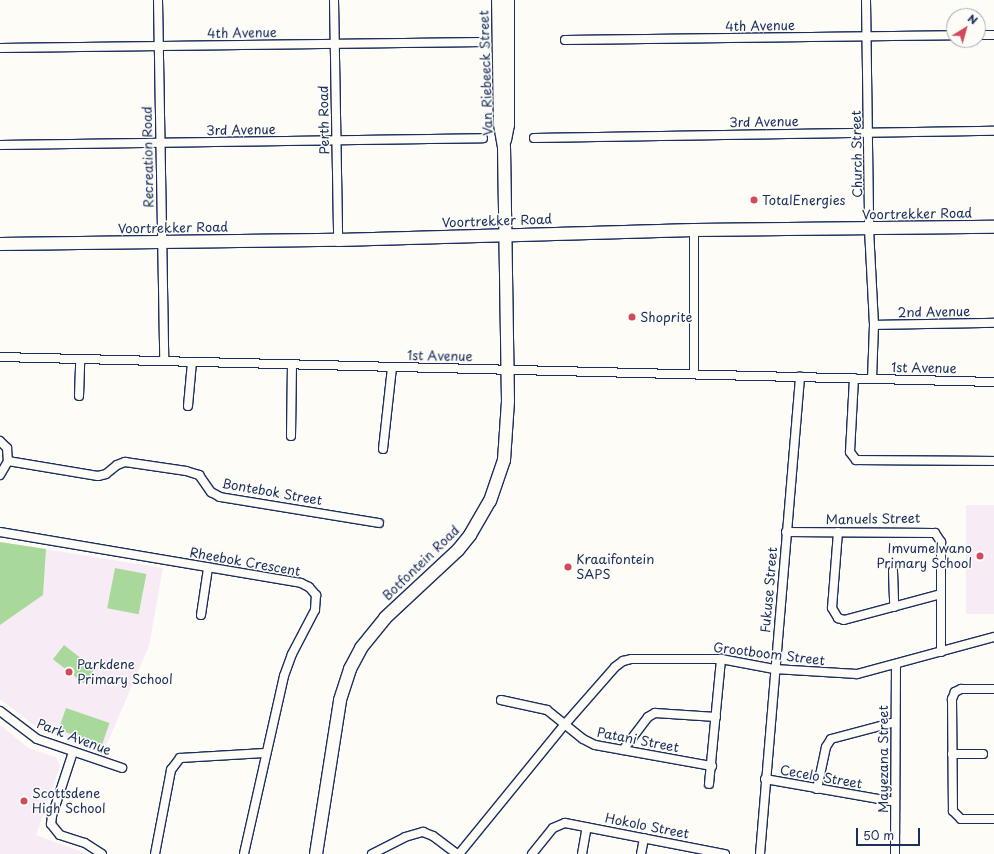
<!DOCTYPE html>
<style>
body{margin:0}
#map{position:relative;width:994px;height:854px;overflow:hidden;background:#fdfcf7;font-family:"Playpen Sans",sans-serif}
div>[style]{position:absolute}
.built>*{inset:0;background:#f7ecf6;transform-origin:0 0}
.green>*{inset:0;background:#a9d99a;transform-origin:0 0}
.roads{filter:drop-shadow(1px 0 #1b2f5e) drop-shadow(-1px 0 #1b2f5e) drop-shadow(0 1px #1b2f5e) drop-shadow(0 -1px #1b2f5e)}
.street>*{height:8px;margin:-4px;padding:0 4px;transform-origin:4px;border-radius:4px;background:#fdfcf7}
.secondary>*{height:12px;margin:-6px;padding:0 6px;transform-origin:6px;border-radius:6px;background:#fdfcf7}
.dots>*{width:11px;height:11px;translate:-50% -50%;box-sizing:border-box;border:2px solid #fdfcf7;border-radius:50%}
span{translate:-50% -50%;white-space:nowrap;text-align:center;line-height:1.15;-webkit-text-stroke:3px #fdfcf7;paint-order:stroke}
.street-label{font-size:13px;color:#1b2f5e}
.poi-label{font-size:13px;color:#1b2f5e}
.left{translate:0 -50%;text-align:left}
.right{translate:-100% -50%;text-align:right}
.north{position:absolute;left:946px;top:8px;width:40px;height:40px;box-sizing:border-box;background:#fdfcf7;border:1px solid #a3aaba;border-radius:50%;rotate:37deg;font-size:11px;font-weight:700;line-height:16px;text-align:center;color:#1b2f5e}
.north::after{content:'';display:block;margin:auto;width:14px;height:18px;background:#d1495b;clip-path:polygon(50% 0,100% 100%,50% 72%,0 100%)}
.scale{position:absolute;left:856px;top:828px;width:64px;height:18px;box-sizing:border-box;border:2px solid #1b2f5e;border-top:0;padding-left:5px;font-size:12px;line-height:14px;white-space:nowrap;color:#1b2f5e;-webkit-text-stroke:3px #fdfcf7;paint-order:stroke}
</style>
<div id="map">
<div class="built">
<i style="left:966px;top:505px;width:28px;height:109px"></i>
<i style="clip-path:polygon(0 542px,163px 568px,149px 646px,104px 751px,39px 729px,0 699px)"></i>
<i style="clip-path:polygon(0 725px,30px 749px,56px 757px,60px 766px,36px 835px,88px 854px,0 854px)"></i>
</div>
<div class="green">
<i style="clip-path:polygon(0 542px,46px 549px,43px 595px,0 625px)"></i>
<i style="left:115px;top:568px;width:32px;height:41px;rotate:11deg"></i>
<i style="left:64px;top:645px;width:39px;height:18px;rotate:38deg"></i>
<i style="left:66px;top:708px;width:46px;height:23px;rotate:19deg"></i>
</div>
<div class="roads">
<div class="street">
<i style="left:158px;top:0;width:361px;rotate:89deg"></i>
<i style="left:334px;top:0;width:240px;rotate:89deg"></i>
<i style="left:866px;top:0;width:229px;rotate:89.2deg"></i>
<i style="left:869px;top:229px;width:96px;rotate:87deg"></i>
<i style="left:874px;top:325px;width:54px;rotate:92.1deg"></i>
<i style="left:978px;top:35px;width:16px"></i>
<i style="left:565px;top:40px;width:389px;rotate:-0.7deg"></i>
<i style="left:0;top:48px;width:484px;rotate:-0.7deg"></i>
<i style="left:534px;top:138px;width:460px;rotate:-0.9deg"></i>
<i style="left:0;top:145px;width:483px;rotate:-0.8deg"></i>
<i style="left:694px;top:230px;width:144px;rotate:90deg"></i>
<i style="left:874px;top:325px;width:120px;rotate:-1deg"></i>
<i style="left:0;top:357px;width:994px;rotate:1.44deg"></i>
<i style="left:854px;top:378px;width:74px;rotate:93.1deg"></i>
<i style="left:850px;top:452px;width:10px;rotate:53deg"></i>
<i style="left:856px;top:460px;width:138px;rotate:0.4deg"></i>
<i style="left:79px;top:396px;width:37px;rotate:-88deg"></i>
<i style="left:188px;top:406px;width:44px;rotate:-84.8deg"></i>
<i style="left:291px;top:436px;width:72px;rotate:-89.2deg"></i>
<i style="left:0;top:441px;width:10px;rotate:45deg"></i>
<i style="left:7px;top:448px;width:13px;rotate:86deg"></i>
<i style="left:8px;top:461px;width:91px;rotate:9.5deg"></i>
<i style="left:98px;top:476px;width:8px;rotate:-14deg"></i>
<i style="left:106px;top:474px;width:14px;rotate:-39deg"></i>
<i style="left:117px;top:465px;width:9px;rotate:-21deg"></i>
<i style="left:125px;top:462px;width:62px;rotate:8.4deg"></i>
<i style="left:186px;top:471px;width:14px;rotate:17deg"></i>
<i style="left:199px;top:475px;width:21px;rotate:55deg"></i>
<i style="left:211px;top:492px;width:10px;rotate:29deg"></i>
<i style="left:220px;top:497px;width:161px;rotate:9.3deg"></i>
<i style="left:383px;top:449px;width:82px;rotate:-83.7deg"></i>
<i style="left:0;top:475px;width:16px;rotate:-60deg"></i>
<i style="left:0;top:532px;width:305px;rotate:9.6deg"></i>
<i style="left:301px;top:583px;width:9px;rotate:27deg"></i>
<i style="left:309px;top:587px;width:11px;rotate:49deg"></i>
<i style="left:316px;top:595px;width:15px;rotate:94deg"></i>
<i style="left:315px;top:610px;width:50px;rotate:117.6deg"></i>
<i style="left:292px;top:654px;width:23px;rotate:110deg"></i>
<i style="left:284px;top:676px;width:182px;rotate:102.7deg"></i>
<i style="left:786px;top:532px;width:149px;rotate:0.4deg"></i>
<i style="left:935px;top:533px;width:11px;rotate:56deg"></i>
<i style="left:941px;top:542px;width:110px;rotate:90deg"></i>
<i style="left:838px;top:532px;width:76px;rotate:94.5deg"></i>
<i style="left:832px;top:608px;width:12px;rotate:59deg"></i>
<i style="left:838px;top:618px;width:6px;rotate:18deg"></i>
<i style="left:844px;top:620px;width:100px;rotate:-15deg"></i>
<i style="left:893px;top:571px;width:36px;rotate:88deg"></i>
<i style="left:201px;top:615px;width:48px;rotate:-81.5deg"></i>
<i style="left:994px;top:689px;width:33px;rotate:180deg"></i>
<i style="left:961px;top:689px;width:7px;rotate:153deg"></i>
<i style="left:955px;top:692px;width:8px;rotate:113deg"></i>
<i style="left:952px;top:699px;width:112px;rotate:89.5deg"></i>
<i style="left:953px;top:811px;width:11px;rotate:45deg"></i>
<i style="left:961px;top:819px;width:33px"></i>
<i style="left:501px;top:700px;width:47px;rotate:12.3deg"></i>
<i style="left:547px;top:710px;width:46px;rotate:38.9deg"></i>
<i style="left:583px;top:739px;width:13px;rotate:27deg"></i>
<i style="left:595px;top:745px;width:119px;rotate:10.2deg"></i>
<i style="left:0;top:711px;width:46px;rotate:37.1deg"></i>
<i style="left:37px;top:739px;width:90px;rotate:18.8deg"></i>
<i style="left:623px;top:750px;width:41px;rotate:-52.9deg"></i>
<i style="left:648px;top:717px;width:8px;rotate:-30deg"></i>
<i style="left:655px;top:713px;width:61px;rotate:3.8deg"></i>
<i style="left:73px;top:752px;width:67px;rotate:108.2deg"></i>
<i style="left:52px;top:816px;width:8px;rotate:97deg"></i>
<i style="left:51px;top:824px;width:14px;rotate:51deg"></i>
<i style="left:60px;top:835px;width:26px;rotate:18deg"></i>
<i style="left:85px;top:843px;width:20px;rotate:33deg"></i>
<i style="left:952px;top:754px;width:31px"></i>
<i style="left:765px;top:779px;width:132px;rotate:10deg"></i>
<i style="left:709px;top:784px;width:126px;rotate:-84.5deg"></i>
<i style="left:817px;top:789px;width:43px;rotate:-77.9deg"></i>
<i style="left:826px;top:747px;width:9px;rotate:-58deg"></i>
<i style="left:831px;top:739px;width:66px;rotate:-14.9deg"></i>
<i style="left:155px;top:854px;width:86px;rotate:-79.2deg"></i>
<i style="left:171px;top:770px;width:15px;rotate:-53deg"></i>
<i style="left:180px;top:758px;width:85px;rotate:-3.4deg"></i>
<i style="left:372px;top:854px;width:37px;rotate:-27deg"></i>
<i style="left:405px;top:837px;width:19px;rotate:-16deg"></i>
<i style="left:423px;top:832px;width:11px;rotate:22deg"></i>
<i style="left:433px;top:836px;width:30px;rotate:37deg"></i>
<i style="left:459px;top:854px;width:169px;rotate:-50.8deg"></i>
<i style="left:566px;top:723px;width:74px;rotate:-48.8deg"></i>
<i style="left:615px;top:667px;width:10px;rotate:-37deg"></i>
<i style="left:623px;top:661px;width:9px;rotate:-13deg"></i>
<i style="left:632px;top:659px;width:89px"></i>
<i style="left:721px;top:659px;width:54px;rotate:10.7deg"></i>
<i style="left:774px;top:669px;width:83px;rotate:3.4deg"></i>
<i style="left:857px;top:674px;width:142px;rotate:-15.1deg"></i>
<i style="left:532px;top:854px;width:33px;rotate:-51deg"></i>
<i style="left:553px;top:828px;width:13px;rotate:-23deg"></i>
<i style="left:565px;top:823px;width:163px;rotate:11deg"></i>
<i style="left:582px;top:854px;width:27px;rotate:-80deg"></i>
<i style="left:641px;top:854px;width:16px;rotate:-79deg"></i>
<i style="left:760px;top:854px;width:479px;rotate:-85.2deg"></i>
<i style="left:895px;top:854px;width:190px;rotate:-89.7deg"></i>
</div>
<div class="secondary">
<i style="left:505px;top:140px;width:15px;rotate:-79deg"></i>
<i style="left:508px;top:125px;width:125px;rotate:-90deg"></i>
<i style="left:0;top:244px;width:338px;rotate:-0.7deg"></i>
<i style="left:338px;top:240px;width:356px;rotate:-1.6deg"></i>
<i style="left:694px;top:230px;width:300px;rotate:-0.6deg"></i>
<i style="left:316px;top:854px;width:156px;rotate:-81.1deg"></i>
<i style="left:340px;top:700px;width:33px;rotate:-72deg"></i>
<i style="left:350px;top:669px;width:24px;rotate:-62deg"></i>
<i style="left:361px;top:648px;width:38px;rotate:-51deg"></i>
<i style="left:385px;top:618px;width:100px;rotate:-43deg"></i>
<i style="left:458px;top:550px;width:19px;rotate:-51deg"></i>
<i style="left:470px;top:535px;width:39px;rotate:-60deg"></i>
<i style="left:490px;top:501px;width:43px;rotate:-71.1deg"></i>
<i style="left:504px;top:460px;width:59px;rotate:-86.1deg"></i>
<i style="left:508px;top:401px;width:254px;rotate:-90.9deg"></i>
<i style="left:504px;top:147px;width:23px;rotate:-100deg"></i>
<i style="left:500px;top:124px;width:124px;rotate:-90.9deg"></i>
</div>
</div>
<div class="dots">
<i style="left:754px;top:200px;background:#d1495b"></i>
<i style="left:632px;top:317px;background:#d1495b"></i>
<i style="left:980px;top:556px;background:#d1495b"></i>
<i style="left:568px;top:567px;background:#d1495b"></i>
<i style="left:69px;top:672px;background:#d1495b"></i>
<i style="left:24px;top:801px;background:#d1495b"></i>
</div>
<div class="street-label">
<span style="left:760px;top:26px;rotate:-1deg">4th Avenue</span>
<span style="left:242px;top:33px;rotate:-1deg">4th Avenue</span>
<span style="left:486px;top:73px;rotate:-92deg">Van Riebeeck Street</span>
<span style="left:324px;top:120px;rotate:-91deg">Perth Road</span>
<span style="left:764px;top:122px;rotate:-1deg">3rd Avenue</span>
<span style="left:241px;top:130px;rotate:-1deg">3rd Avenue</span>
<span style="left:857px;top:154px;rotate:-91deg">Church Street</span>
<span style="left:148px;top:157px;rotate:-91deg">Recreation Road</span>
<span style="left:917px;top:214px;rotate:-1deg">Voortrekker Road</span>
<span style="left:497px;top:221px;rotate:-2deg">Voortrekker Road</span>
<span style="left:173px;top:228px;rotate:-1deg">Voortrekker Road</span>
<span style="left:934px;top:312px;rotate:-1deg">2nd Avenue</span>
<span style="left:440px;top:356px;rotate:1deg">1st Avenue</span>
<span style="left:924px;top:368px;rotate:1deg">1st Avenue</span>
<span style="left:272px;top:492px;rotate:10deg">Bontebok Street</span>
<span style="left:873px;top:519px;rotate:-1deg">Manuels Street</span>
<span style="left:245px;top:562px;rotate:10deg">Rheebok Crescent</span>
<span style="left:421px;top:563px;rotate:-44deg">Botfontein Road</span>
<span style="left:769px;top:590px;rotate:-85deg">Fukuse Street</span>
<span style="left:769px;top:654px;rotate:7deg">Grootboom Street</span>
<span style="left:74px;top:737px;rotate:21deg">Park Avenue</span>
<span style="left:638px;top:740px;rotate:11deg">Patani Street</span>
<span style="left:883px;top:759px;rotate:-90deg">Mayezana Street</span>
<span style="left:821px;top:777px;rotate:10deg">Cecelo Street</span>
<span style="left:647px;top:826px;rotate:11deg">Hokolo Street</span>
</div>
<div class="poi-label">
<span class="left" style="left:762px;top:200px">TotalEnergies</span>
<span class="left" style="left:640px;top:317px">Shoprite</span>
<span class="right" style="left:972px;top:556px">Imvumelwano<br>Primary School</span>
<span class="left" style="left:576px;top:567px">Kraaifontein<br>SAPS</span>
<span class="left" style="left:77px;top:672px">Parkdene<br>Primary School</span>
<span class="left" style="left:32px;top:801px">Scottsdene<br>High School</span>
</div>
<div class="north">N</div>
<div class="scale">50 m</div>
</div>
